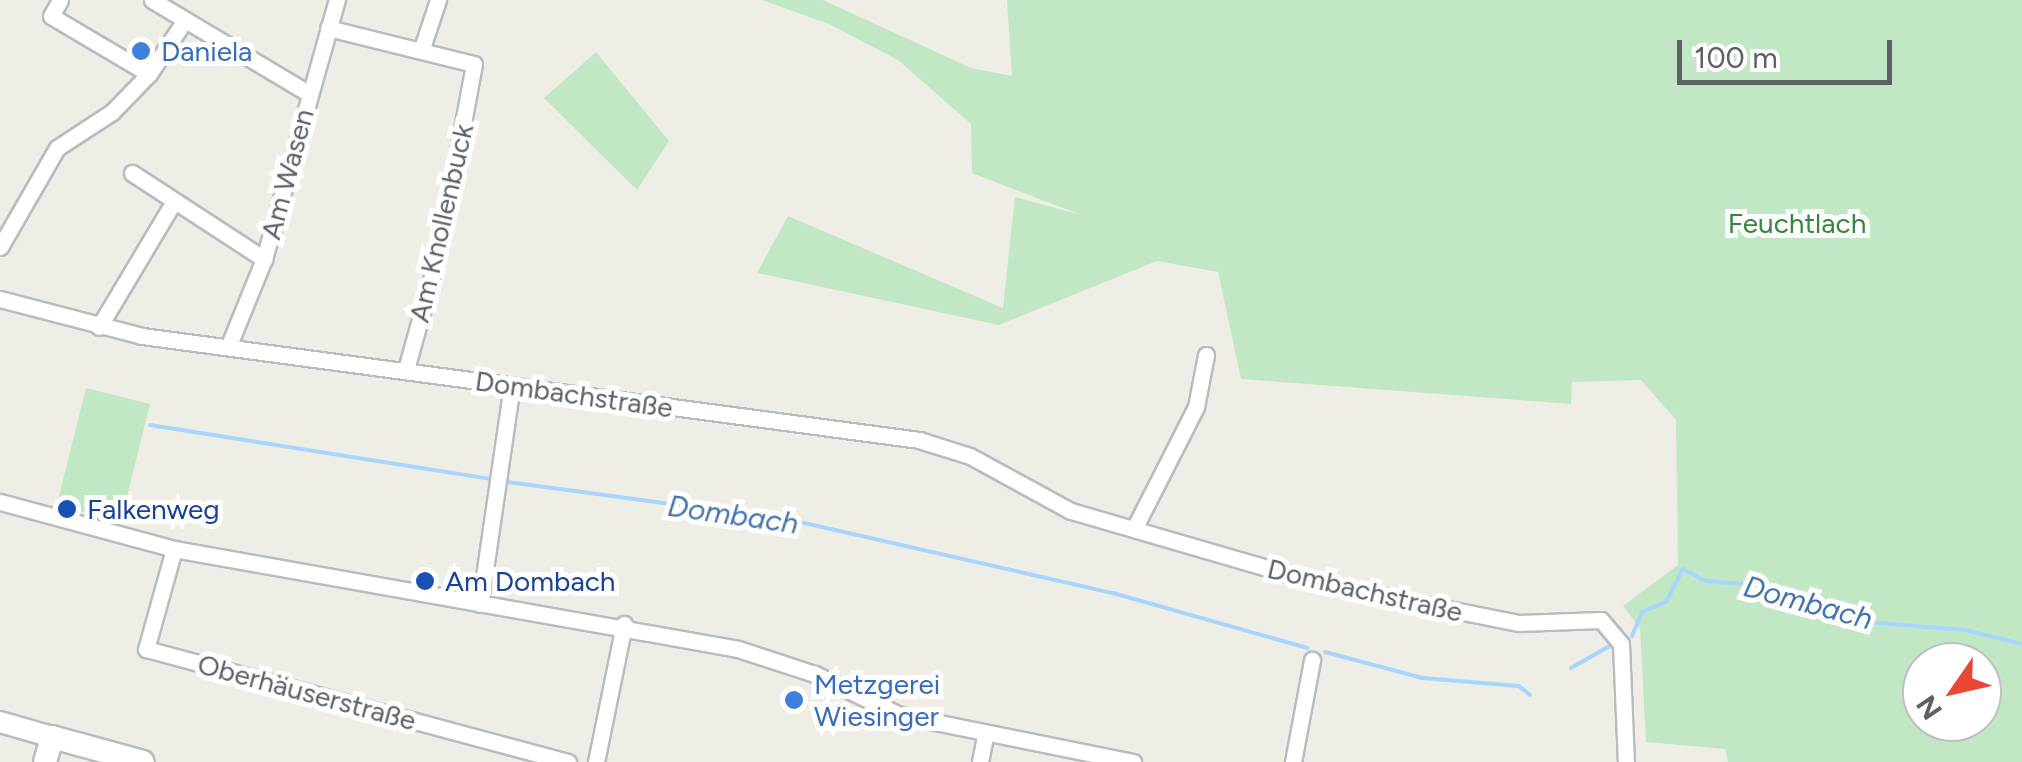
<!DOCTYPE html>
<meta charset="utf-8">
<style>
body{margin:0}
#map{position:relative;width:2022px;height:762px;overflow:hidden;background:#efeee6;font-family:Figtree,sans-serif}
div>[style]{position:absolute}
.green>*{inset:0;background:#c2e7c4;transform-origin:0 0}
.stream>*{height:4px;margin:-2px;padding:0 2px;transform-origin:2px;border-radius:2px;background:#a7d5fe}
.roads{filter:drop-shadow(2px 0 #b8bbbf) drop-shadow(-2px 0 #b8bbbf) drop-shadow(0 2px #b8bbbf) drop-shadow(0 -2px #b8bbbf)}
.minor>*{height:15px;margin:-7.5px;padding:0 7.5px;transform-origin:7.5px;border-radius:7.5px;background:#fff}
.tertiary>*{height:20px;margin:-10px;padding:0 10px;transform-origin:10px;border-radius:10px;background:#fff}
.secondary>*{height:22px;margin:-11px;padding:0 11px;transform-origin:11px;border-radius:11px;background:#fff}
.dots>*{width:28px;height:28px;translate:-50% -50%;box-sizing:border-box;border:5px solid #fff;border-radius:50%}
span{translate:-50% -50%;white-space:nowrap;text-align:center;line-height:1.15;-webkit-text-stroke:10px #fff;paint-order:stroke}
.shop-label{font-size:28px;color:#366cbe}
.left{translate:0 -50%;text-align:left}
.street-label{font-size:28px;color:#5d6166}
.park-label{font-size:28px;color:#35853c}
.transit-label{font-size:28px;color:#164399}
.water-label{font-size:30px;color:#4274b1;font-style:italic}
.north{position:absolute;left:1902px;top:642px;width:100px;height:100px;box-sizing:border-box;background:#fff;border:2px solid #bec0c2;border-radius:50%;rotate:236deg;font-size:28px;font-weight:700;line-height:40px;text-align:center;color:#5d6166}
.north::after{content:'';display:block;margin:auto;width:35px;height:45px;background:#e84833;clip-path:polygon(50% 0,100% 100%,50% 72%,0 100%)}
.scale{position:absolute;left:1677px;top:40px;width:215px;height:45px;box-sizing:border-box;border:5px solid #5d6166;border-top:0;padding-left:12px;font-size:30px;line-height:35px;white-space:nowrap;color:#5d6166;-webkit-text-stroke:8px #fff;paint-order:stroke}
</style>
<div id="map">
<div class="green">
<i style="clip-path:polygon(evenodd,762px 0,823px 0,971px 68px,1012px 76px,1007px 0,2022px 0,2022px 762px,1728px 762px,1725px 749px,1646px 742px,1640px 628px,1623px 606px,1678px 565px,1676px 420px,1641px 380px,1572px 382px,1571px 404px,1241px 379px,1218px 272px,1157px 261px,999px 325px,757px 273px,788px 216px,1003px 308px,1015px 197px,1081px 215px,972px 173px,971px 124px,898px 60px,829px 24px,762px 0,1922px 662px,1982px 662px,1982px 722px,1922px 722px,1922px 662px)"></i>
<i style="clip-path:polygon(596px 52px,669px 141px,637px 190px,544px 98px)"></i>
<i style="left:86px;top:388px;width:66px;height:121px;rotate:14deg"></i>
</div>
<div class="stream">
<i style="left:150px;top:425px;width:346px;rotate:9deg"></i>
<i style="left:501px;top:481px;width:293px;rotate:7.7deg"></i>
<i style="left:791px;top:520px;width:330px;rotate:12.8deg"></i>
<i style="left:1113px;top:593px;width:202px;rotate:15.8deg"></i>
<i style="left:1632px;top:636px;width:26px;rotate:-67deg"></i>
<i style="left:1642px;top:612px;width:26px;rotate:-23deg"></i>
<i style="left:1666px;top:602px;width:37px;rotate:-63deg"></i>
<i style="left:1683px;top:569px;width:26px;rotate:28deg"></i>
<i style="left:1706px;top:581px;width:51px;rotate:4.5deg"></i>
<i style="left:1757px;top:585px;width:62px;rotate:20.8deg"></i>
<i style="left:1815px;top:607px;width:15px;rotate:-4deg"></i>
<i style="left:1830px;top:606px;width:27px;rotate:33deg"></i>
<i style="left:1853px;top:621px;width:112px;rotate:4.6deg"></i>
<i style="left:1965px;top:630px;width:59px;rotate:13.8deg"></i>
<i style="left:1325px;top:652px;width:101px;rotate:14.9deg"></i>
<i style="left:1423px;top:678px;width:96px;rotate:4.8deg"></i>
<i style="left:1519px;top:686px;width:14px;rotate:39deg"></i>
<i style="left:1571px;top:668px;width:43px;rotate:-29.6deg"></i>
</div>
<div class="roads">
<div class="minor">
<i style="left:60px;top:0;width:18px;rotate:119deg"></i>
<i style="left:51px;top:16px;width:114px;rotate:30.6deg"></i>
<i style="left:152px;top:0;width:182px;rotate:30.8deg"></i>
<i style="left:328px;top:28px;width:150px;rotate:13.9deg"></i>
<i style="left:474px;top:64px;width:186px;rotate:100.5deg"></i>
<i style="left:440px;top:247px;width:128px;rotate:105.5deg"></i>
<i style="left:422px;top:48px;width:51px;rotate:-71.6deg"></i>
<i style="left:132px;top:173px;width:158px;rotate:33.1deg"></i>
<i style="left:0;top:247px;width:114px;rotate:-60.1deg"></i>
<i style="left:57px;top:148px;width:66px;rotate:-33.2deg"></i>
<i style="left:112px;top:112px;width:53px;rotate:-45.8deg"></i>
<i style="left:149px;top:74px;width:65px;rotate:-56.3deg"></i>
<i style="left:0;top:299px;width:147px;rotate:14.6deg"></i>
<i style="left:142px;top:336px;width:784px;rotate:7.62deg"></i>
<i style="left:919px;top:440px;width:53px;rotate:17.4deg"></i>
<i style="left:970px;top:456px;width:115px;rotate:28.6deg"></i>
<i style="left:1071px;top:511px;width:262px;rotate:16.2deg"></i>
<i style="left:1323px;top:584px;width:200px;rotate:11.3deg"></i>
<i style="left:1519px;top:623px;width:82px;rotate:-2.1deg"></i>
<i style="left:1601px;top:620px;width:31px;rotate:50deg"></i>
<i style="left:1621px;top:644px;width:118px;rotate:87.6deg"></i>
<i style="left:99px;top:327px;width:147px;rotate:-59.2deg"></i>
<i style="left:229px;top:345px;width:93px;rotate:-67.9deg"></i>
<i style="left:264px;top:259px;width:269px;rotate:-74.3deg"></i>
<i style="left:0;top:502px;width:180px;rotate:15.1deg"></i>
<i style="left:174px;top:549px;width:573px;rotate:10.05deg"></i>
<i style="left:738px;top:649px;width:81px;rotate:18deg"></i>
<i style="left:815px;top:674px;width:94px;rotate:25.8deg"></i>
<i style="left:900px;top:715px;width:238px;rotate:11.4deg"></i>
<i style="left:1134px;top:529px;width:137px;rotate:-63.1deg"></i>
<i style="left:1196px;top:407px;width:53px;rotate:-79.1deg"></i>
<i style="left:174px;top:549px;width:104px;rotate:105.6deg"></i>
<i style="left:146px;top:649px;width:437px;rotate:15deg"></i>
<i style="left:480px;top:604px;width:221px;rotate:-81.7deg"></i>
<i style="left:596px;top:762px;width:141px;rotate:-78.5deg"></i>
<i style="left:980px;top:762px;width:26px;rotate:-79deg"></i>
<i style="left:1293px;top:762px;width:104px;rotate:-79.4deg"></i>
</div>
<div class="tertiary">
<i style="left:0;top:722px;width:54px;rotate:16.1deg"></i>
</div>
<div class="secondary">
<i style="left:45px;top:762px;width:26px;rotate:-74deg"></i>
<i style="left:52px;top:737px;width:94px;rotate:15.4deg"></i>
</div>
</div>
<div class="dots">
<i style="left:141px;top:51px;background:#3f7fe0"></i>
<i style="left:67px;top:509px;background:#1a4fb4"></i>
<i style="left:425px;top:581px;background:#1a4fb4"></i>
<i style="left:794px;top:700px;background:#3f7fe0"></i>
</div>
<div class="shop-label">
<span class="left" style="left:161px;top:51px">Daniela</span>
<span class="left" style="left:814px;top:700px">Metzgerei<br>Wiesinger</span>
</div>
<div class="street-label">
<span style="left:287px;top:174px;rotate:-75deg">Am Wasen</span>
<span style="left:441px;top:223px;rotate:-77deg">Am Knollenbuck</span>
<span style="left:574px;top:394px;rotate:8deg">Dombachstraße</span>
<span style="left:1365px;top:590px;rotate:13deg">Dombachstraße</span>
<span style="left:307px;top:692px;rotate:15deg">Oberhäuserstraße</span>
</div>
<div class="park-label">
<span style="left:1797px;top:223px">Feuchtlach</span>
</div>
<div class="transit-label">
<span class="left" style="left:87px;top:509px">Falkenweg</span>
<span class="left" style="left:445px;top:581px">Am Dombach</span>
</div>
<div class="water-label">
<span style="left:733px;top:515px;rotate:8deg">Dombach</span>
<span style="left:1808px;top:603px;rotate:15deg">Dombach</span>
</div>
<div class="north">N</div>
<div class="scale">100 m</div>
</div>
